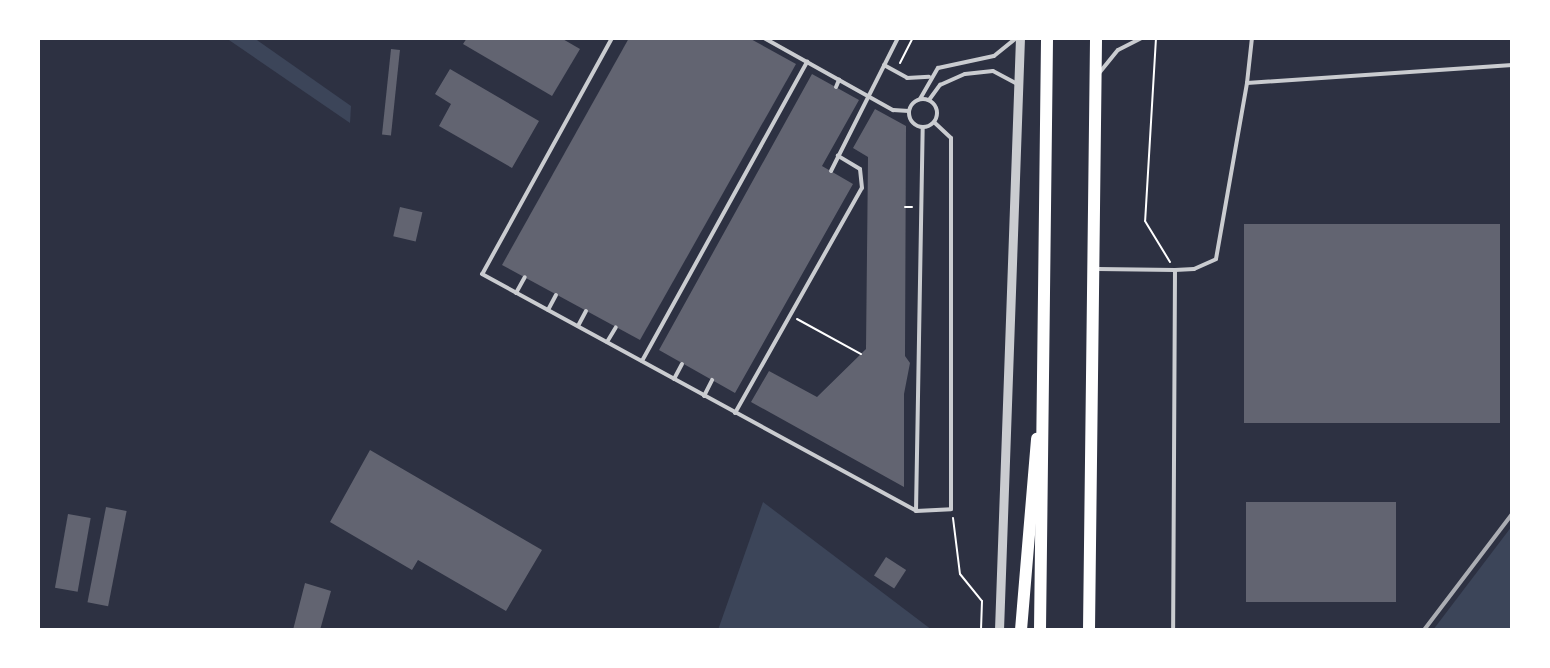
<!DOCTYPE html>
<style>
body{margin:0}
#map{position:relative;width:1550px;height:668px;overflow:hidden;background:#2d3142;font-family:"DejaVu Sans",sans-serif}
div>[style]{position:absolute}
.green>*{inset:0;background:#3c4559}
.building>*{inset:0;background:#626471;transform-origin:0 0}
.path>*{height:2px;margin:-1px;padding:0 1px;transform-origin:1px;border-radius:1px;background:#fff}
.service>*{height:4px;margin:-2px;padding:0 2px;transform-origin:2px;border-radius:2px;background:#caccd0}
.service>.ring{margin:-2px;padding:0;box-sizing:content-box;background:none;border:4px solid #caccd0;border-radius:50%}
.tertiary>*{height:9px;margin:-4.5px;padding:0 4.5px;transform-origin:4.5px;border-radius:4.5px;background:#caccd0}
.primary>*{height:12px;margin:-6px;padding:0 6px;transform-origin:6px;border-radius:6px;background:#fff}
.trunk>*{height:12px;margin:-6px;padding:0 6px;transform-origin:6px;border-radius:6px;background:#fff}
.rail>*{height:4px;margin:-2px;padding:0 2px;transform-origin:2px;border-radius:2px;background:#abadb3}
span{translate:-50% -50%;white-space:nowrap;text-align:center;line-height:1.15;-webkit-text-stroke:8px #fff;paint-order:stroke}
.frame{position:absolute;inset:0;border:40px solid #fff;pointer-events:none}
</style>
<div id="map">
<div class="green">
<i style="clip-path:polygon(226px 38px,254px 38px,351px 106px,350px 123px)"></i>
<i style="clip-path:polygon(763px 502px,932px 630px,718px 630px)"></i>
<i style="clip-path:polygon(1512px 526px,1512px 630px,1433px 630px)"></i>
</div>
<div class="building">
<i style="clip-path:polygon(467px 38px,561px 38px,580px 49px,552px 96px,463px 44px)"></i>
<i style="clip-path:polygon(629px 38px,749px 38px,796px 64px,640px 340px,502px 265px)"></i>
<i style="left:391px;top:49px;width:9px;height:86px;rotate:6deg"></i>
<i style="clip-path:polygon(450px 69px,539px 121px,512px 168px,439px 126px,451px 104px,435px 94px)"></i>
<i style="clip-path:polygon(812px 74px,859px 100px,822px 166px,853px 184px,735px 393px,659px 350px)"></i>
<i style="clip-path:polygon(875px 109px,906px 126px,905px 356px,910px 363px,904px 394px,904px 487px,751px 402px,769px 371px,817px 397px,866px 349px,868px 157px,853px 148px)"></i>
<i style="left:400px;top:207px;width:23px;height:30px;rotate:13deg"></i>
<i style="left:1244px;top:224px;width:256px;height:199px"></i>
<i style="clip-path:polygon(370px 450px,542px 550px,506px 611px,418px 560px,412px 570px,330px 522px)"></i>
<i style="left:1246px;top:502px;width:150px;height:100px"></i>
<i style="left:106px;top:507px;width:21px;height:97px;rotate:11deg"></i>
<i style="left:68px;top:514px;width:23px;height:75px;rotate:10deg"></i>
<i style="left:886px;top:557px;width:24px;height:22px;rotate:33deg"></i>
<i style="clip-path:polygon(305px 583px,331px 591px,320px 630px,293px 630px)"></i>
</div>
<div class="path">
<i style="left:1156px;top:38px;width:183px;rotate:93.4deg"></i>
<i style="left:1145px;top:221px;width:48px;rotate:58.6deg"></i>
<i style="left:900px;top:63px;width:28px;rotate:-63deg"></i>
<i style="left:905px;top:207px;width:7px"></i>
<i style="left:797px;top:319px;width:73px;rotate:28.7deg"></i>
<i style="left:953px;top:518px;width:56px;rotate:82.9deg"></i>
<i style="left:960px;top:574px;width:35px;rotate:51deg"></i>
<i style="left:982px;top:601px;width:29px;rotate:92deg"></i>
</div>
<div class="service">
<i style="left:612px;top:38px;width:269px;rotate:118.8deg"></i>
<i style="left:482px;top:274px;width:494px;rotate:28.6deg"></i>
<i style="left:916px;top:511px;width:35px;rotate:-3deg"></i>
<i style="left:951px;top:509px;width:371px;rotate:-90deg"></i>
<i style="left:951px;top:138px;width:23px;rotate:-137deg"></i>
<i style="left:764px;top:38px;width:148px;rotate:29.2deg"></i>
<i style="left:893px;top:110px;width:16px;rotate:4deg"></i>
<i style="left:884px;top:65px;width:26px;rotate:29deg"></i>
<i style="left:907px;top:78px;width:22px;rotate:-3deg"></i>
<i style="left:1100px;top:72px;width:28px;rotate:-51deg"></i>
<i style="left:1118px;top:50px;width:27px;rotate:-27deg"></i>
<i style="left:1247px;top:83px;width:45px;rotate:-83.7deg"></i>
<i style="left:836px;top:87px;width:8px;rotate:-67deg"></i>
<i class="ring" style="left:909px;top:99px;width:24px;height:24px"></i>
<i style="left:920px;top:99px;width:36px;rotate:-60deg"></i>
<i style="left:938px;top:68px;width:57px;rotate:-12.1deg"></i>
<i style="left:994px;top:56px;width:28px;rotate:-39deg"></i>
<i style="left:929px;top:100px;width:19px;rotate:-54deg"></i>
<i style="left:940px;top:85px;width:27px;rotate:-24deg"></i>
<i style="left:965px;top:74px;width:28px;rotate:-6deg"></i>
<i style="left:993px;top:71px;width:26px;rotate:28deg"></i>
<i style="left:831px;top:171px;width:149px;rotate:-63.3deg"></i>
<i style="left:1098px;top:269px;width:77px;rotate:0.7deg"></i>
<i style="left:1175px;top:270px;width:360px;rotate:90.3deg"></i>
<i style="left:1175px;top:270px;width:19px;rotate:-3deg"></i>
<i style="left:1194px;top:269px;width:24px;rotate:-24deg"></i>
<i style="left:1216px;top:259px;width:179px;rotate:-80deg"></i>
<i style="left:1247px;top:83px;width:266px;rotate:-3.9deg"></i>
<i style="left:516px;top:293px;width:18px;rotate:-61deg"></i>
<i style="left:548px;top:310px;width:17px;rotate:-62deg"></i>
<i style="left:578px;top:326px;width:17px;rotate:-62deg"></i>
<i style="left:607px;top:342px;width:17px;rotate:-59deg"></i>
<i style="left:642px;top:361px;width:342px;rotate:-61.1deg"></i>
<i style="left:674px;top:379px;width:17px;rotate:-62deg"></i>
<i style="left:704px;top:396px;width:18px;rotate:-63deg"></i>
<i style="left:735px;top:413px;width:258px;rotate:-60.6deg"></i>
<i style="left:862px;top:188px;width:19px;rotate:-96deg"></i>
<i style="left:860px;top:169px;width:26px;rotate:-149deg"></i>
<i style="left:916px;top:511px;width:384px;rotate:-89deg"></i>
</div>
<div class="tertiary">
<i style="left:999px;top:630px;width:592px;rotate:-87.97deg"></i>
</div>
<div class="primary">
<i style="left:1021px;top:630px;width:192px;rotate:-85.2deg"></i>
</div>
<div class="trunk">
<i style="left:1040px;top:630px;width:592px;rotate:-89.32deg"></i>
<i style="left:1089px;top:630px;width:592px;rotate:-89.32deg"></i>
</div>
<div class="rail">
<i style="left:1424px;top:630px;width:146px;rotate:-52.8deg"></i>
</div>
<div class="frame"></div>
</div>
